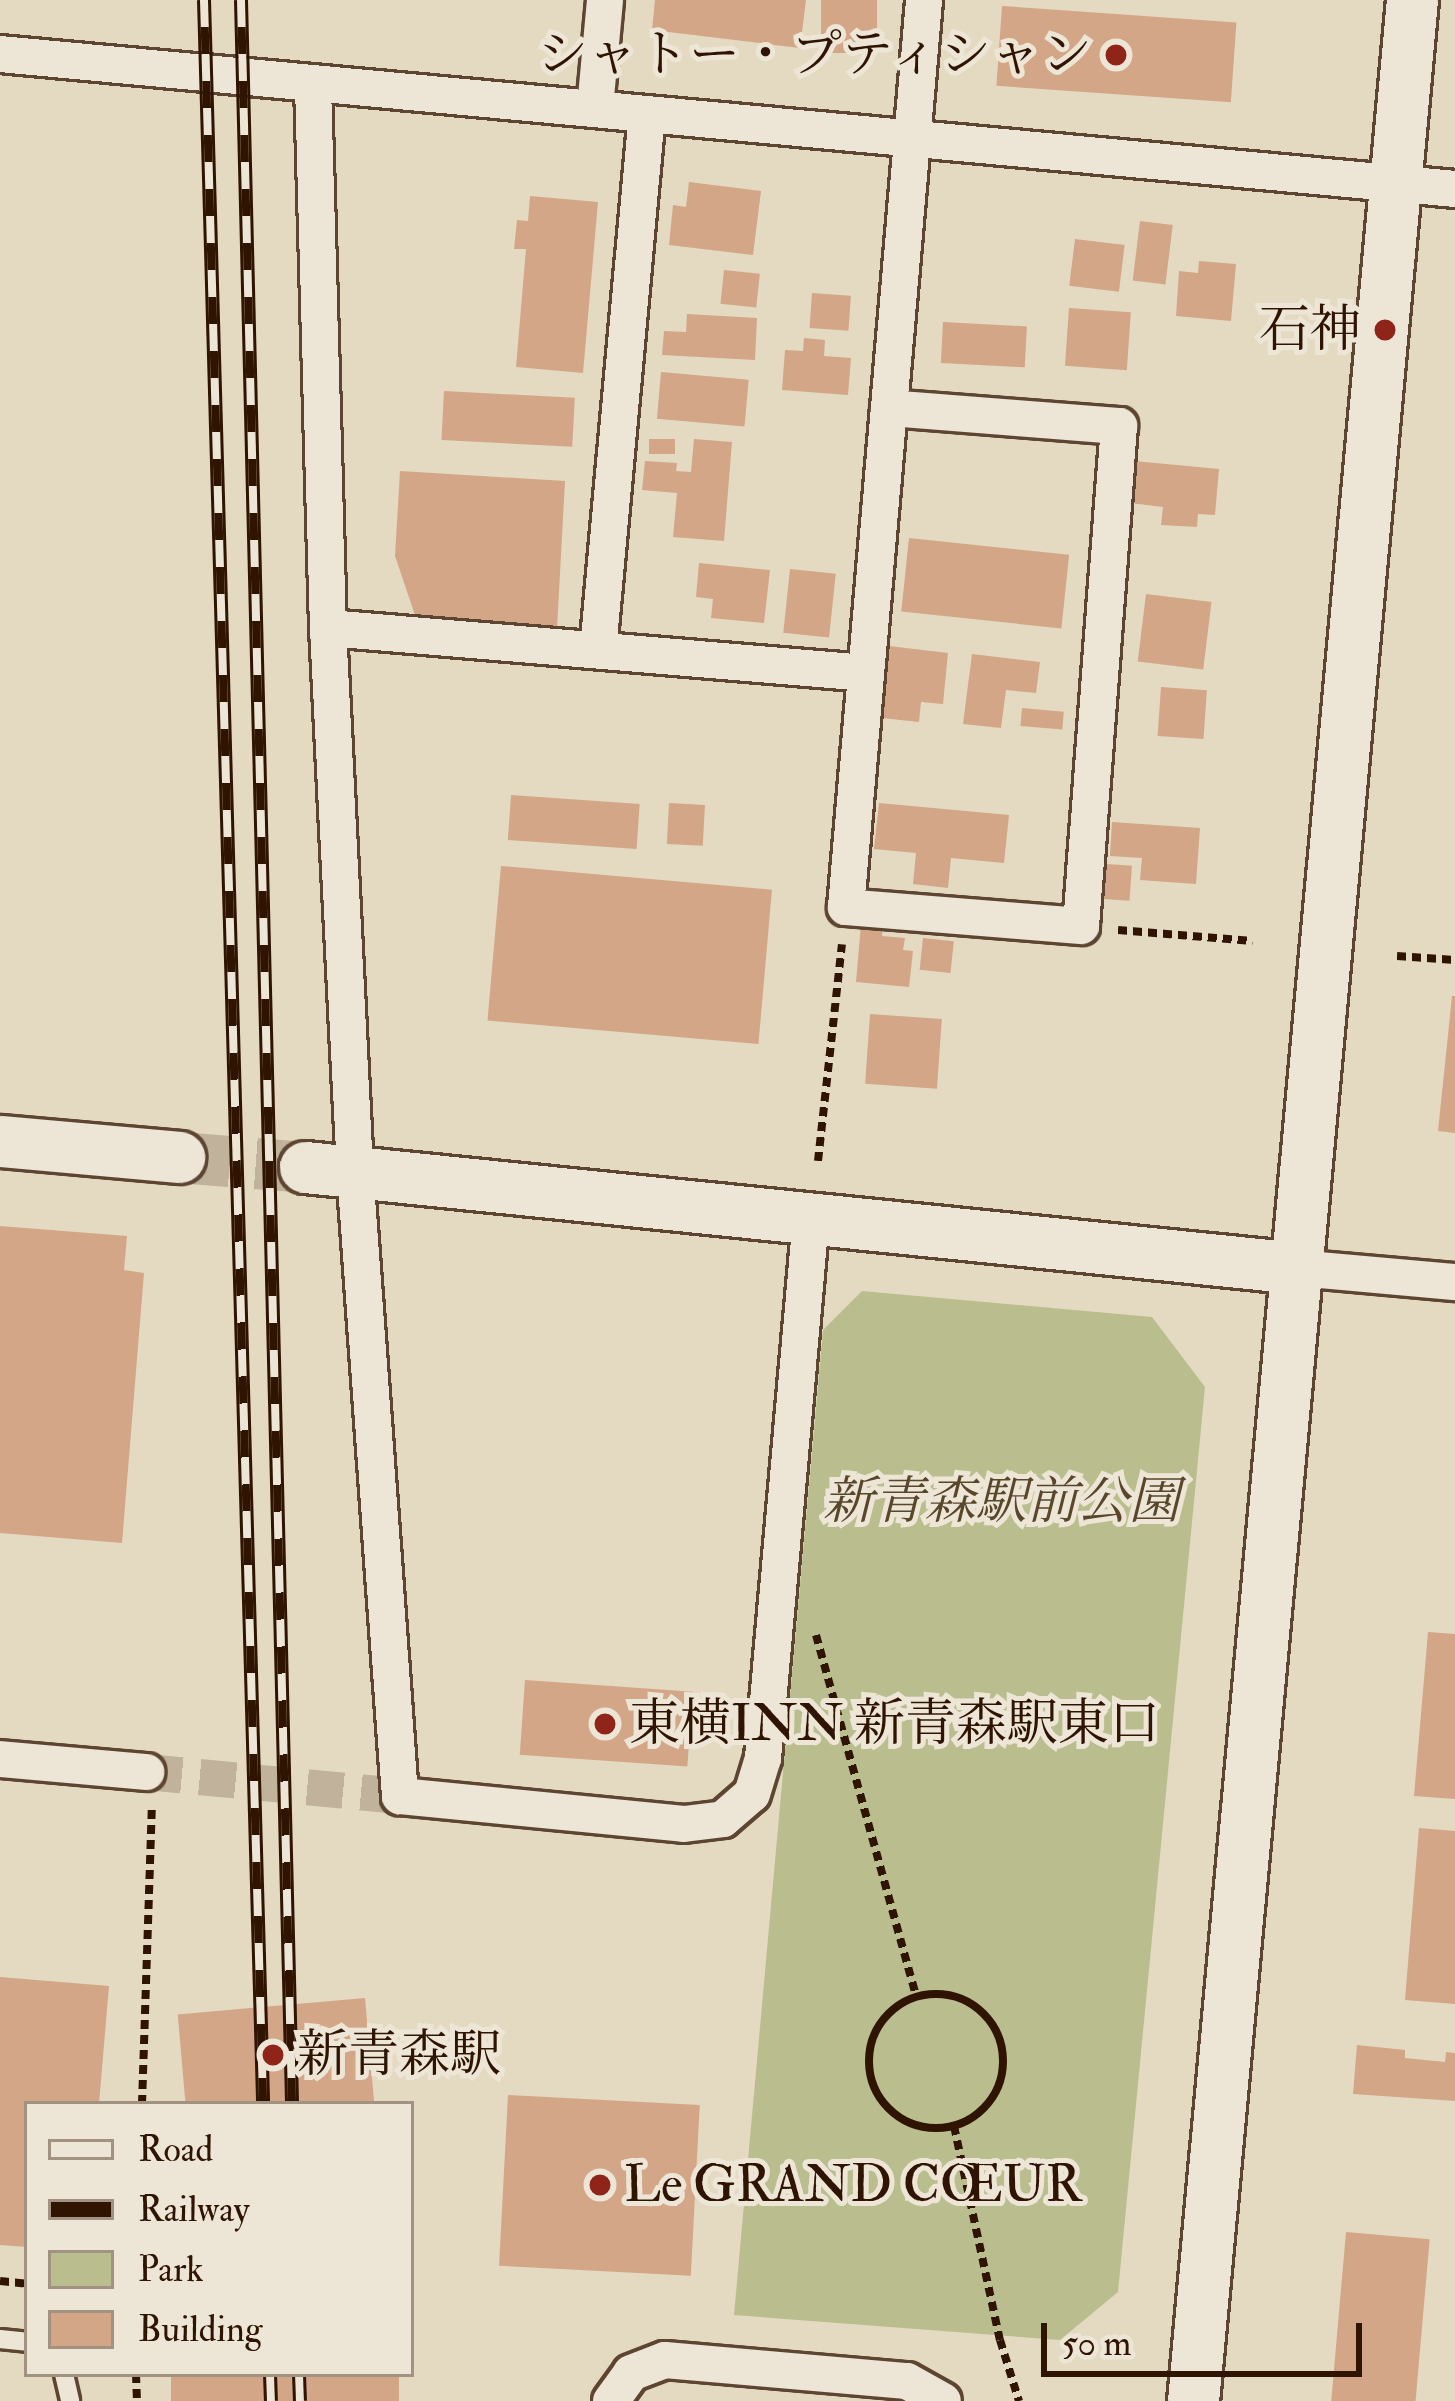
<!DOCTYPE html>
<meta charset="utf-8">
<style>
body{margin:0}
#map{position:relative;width:1455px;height:2401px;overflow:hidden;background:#e4d9c1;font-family:"IM FELL Double Pica","Noto Serif JP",serif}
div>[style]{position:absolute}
.green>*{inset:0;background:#babe8e}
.building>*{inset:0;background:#d3a688;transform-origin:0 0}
.street-tunnel>*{height:36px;margin-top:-18px;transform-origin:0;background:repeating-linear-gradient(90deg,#c0b29b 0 36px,transparent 0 54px)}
.secondary-tunnel>*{height:51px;margin-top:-25.5px;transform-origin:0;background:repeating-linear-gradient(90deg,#c0b29b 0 51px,transparent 0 77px)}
.path>*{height:8px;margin-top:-4px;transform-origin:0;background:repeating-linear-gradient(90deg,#301402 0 9px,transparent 0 15px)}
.path>.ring{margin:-4px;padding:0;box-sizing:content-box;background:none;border:8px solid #301402;border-radius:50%}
.roads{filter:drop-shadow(3px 0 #5d4532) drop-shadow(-3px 0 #5d4532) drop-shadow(0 3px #5d4532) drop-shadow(0 -3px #5d4532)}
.lane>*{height:18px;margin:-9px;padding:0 9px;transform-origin:9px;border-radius:9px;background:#ede6d7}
.street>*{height:36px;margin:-18px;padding:0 18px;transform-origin:18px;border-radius:18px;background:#ede6d7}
.secondary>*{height:51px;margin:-25.5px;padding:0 25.5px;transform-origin:25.5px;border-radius:25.5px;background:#ede6d7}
.rail>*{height:14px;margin-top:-7px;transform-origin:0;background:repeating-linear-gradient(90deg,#ede6d7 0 27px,#301402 0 54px);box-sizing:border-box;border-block:3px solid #301402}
.dots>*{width:33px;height:33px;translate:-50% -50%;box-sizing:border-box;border:6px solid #ede6d7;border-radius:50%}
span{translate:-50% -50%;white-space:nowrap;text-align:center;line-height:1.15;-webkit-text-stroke:10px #ede6d7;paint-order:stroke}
.poi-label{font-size:51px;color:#301402}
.right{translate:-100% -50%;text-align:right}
.left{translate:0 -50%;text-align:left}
.park-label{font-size:51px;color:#59472c;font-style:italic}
.legend{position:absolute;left:24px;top:2101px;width:390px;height:276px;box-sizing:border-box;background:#ede6d7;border:3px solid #a19282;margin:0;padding:15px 21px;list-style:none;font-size:36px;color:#301402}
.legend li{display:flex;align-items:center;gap:24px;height:60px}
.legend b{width:60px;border:3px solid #a19282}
.scale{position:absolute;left:1041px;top:2323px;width:321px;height:54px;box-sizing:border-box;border:6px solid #301402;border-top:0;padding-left:15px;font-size:36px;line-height:42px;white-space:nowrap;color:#301402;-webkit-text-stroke:9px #ede6d7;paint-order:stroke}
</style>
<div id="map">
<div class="green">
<i style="clip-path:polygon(862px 1291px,1152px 1317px,1205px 1387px,1118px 2292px,1060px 2340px,734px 2315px,823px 1330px)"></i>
</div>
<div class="building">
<i style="clip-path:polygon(655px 0,806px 0,800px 48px,652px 30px)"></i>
<i style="left:821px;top:0;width:56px;height:53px"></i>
<i style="left:1002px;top:6px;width:235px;height:80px;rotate:4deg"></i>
<i style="clip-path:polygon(689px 182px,761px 191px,753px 255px,669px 245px,673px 205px,686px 207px)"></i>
<i style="clip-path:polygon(530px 196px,598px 202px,583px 373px,516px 367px,526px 249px,514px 249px,517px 220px,528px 221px)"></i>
<i style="left:1140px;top:221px;width:33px;height:60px;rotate:7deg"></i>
<i style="left:1075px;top:239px;width:50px;height:47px;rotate:7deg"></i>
<i style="clip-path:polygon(1199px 261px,1236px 264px,1231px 321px,1176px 316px,1179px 271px,1198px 273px)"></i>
<i style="left:724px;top:270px;width:36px;height:34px;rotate:6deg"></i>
<i style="left:812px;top:293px;width:39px;height:35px;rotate:4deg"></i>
<i style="left:1069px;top:308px;width:62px;height:58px;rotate:4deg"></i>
<i style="clip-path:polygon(687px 314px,757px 318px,755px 360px,662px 355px,664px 331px,686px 332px)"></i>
<i style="left:943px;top:322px;width:84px;height:41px;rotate:3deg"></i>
<i style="clip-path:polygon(804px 338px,825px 340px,824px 356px,851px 358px,848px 395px,782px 390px,785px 350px,803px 351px)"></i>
<i style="left:661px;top:372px;width:88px;height:47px;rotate:5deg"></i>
<i style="left:444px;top:391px;width:131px;height:49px;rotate:3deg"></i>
<i style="left:649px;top:439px;width:26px;height:15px"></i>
<i style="clip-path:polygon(694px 439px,732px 442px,724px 541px,673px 537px,677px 493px,642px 490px,645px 461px,677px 463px,676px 471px,691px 472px)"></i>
<i style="clip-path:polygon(1134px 461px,1219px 469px,1215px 515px,1198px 514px,1197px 527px,1161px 525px,1163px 507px,1130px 503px)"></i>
<i style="clip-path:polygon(400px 471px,565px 481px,557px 628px,417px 621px,395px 556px)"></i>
<i style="left:909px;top:538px;width:161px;height:74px;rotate:6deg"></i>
<i style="clip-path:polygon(699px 563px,770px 570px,764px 623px,711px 618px,713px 599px,696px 597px)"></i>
<i style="left:790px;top:569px;width:46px;height:64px;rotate:6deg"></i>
<i style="left:1146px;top:594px;width:66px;height:68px;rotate:7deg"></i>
<i style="clip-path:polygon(889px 646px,948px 653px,943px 704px,921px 702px,919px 722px,882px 718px)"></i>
<i style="clip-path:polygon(972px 654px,1040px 662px,1036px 693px,1006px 690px,1001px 728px,963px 724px)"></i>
<i style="left:1161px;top:687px;width:46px;height:49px;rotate:4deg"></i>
<i style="left:1022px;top:708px;width:42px;height:18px;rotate:5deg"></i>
<i style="left:511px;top:795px;width:129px;height:45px;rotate:4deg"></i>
<i style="left:669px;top:803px;width:36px;height:41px;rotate:3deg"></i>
<i style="clip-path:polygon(879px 803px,1009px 815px,1004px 863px,951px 858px,948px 888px,913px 884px,916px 853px,874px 849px)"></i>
<i style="clip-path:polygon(1112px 822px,1200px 828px,1196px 884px,1140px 880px,1142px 858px,1110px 856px)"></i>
<i style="left:1106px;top:864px;width:26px;height:35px;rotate:4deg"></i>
<i style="left:501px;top:866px;width:272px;height:155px;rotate:5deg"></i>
<i style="clip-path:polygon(861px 924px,883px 926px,882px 936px,905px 938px,903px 950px,913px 951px,909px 987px,856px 982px)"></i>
<i style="left:923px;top:938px;width:31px;height:32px;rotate:6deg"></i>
<i style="clip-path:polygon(1452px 996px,1455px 996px,1455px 1133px,1438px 1131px)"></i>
<i style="left:870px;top:1014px;width:72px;height:70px;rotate:4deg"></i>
<i style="clip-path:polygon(0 1226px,127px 1236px,124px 1270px,144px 1273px,122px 1543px,0 1533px)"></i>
<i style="clip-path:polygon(1428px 1632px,1455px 1634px,1455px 1799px,1414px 1796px)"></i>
<i style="left:525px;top:1680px;width:168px;height:75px;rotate:4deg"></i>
<i style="clip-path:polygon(1419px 1828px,1455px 1831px,1455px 2004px,1405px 2000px)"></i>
<i style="clip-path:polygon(0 1977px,109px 1986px,99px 2104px,27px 2104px,27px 2247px,0 2245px)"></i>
<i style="left:365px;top:1998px;width:106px;height:188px;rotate:85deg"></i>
<i style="clip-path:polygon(1357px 2045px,1405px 2050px,1405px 2058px,1445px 2062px,1446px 2052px,1455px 2053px,1455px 2101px,1353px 2094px)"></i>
<i style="left:508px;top:2095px;width:192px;height:171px;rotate:3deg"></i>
<i style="left:1346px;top:2232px;width:84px;height:170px;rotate:5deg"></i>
<i style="left:171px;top:2374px;width:228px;height:27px"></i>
</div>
<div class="street-tunnel">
<i style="left:146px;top:1772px;width:255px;rotate:5.4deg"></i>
</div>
<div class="secondary-tunnel">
<i style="left:179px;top:1157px;width:126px;rotate:4.5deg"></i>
</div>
<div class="path">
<i style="left:1118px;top:930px;width:135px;rotate:4.7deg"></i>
<i style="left:1397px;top:956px;width:58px;rotate:3.9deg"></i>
<i style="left:818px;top:1161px;width:218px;rotate:-83.7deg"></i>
<i style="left:816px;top:1635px;width:375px;rotate:74.5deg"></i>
<i class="ring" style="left:869px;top:1994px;width:126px;height:126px"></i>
<i style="left:142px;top:2104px;width:297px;rotate:-88.1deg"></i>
<i style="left:954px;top:2126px;width:219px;rotate:77.9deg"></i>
<i style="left:1000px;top:2340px;width:64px;rotate:72.7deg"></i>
<i style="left:0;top:2281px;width:27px;rotate:6deg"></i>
<i style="left:136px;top:2374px;width:27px;rotate:88deg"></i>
</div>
<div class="roads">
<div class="lane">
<i style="left:0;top:2339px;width:27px;rotate:6deg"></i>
<i style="left:64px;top:2374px;width:28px;rotate:77deg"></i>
</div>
<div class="street">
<i style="left:0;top:54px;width:1461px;rotate:5.3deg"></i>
<i style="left:313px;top:85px;width:543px;rotate:88.42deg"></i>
<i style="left:328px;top:628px;width:544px;rotate:87.15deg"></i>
<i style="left:355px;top:1171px;width:627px;rotate:85.88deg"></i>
<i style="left:400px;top:1796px;width:285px;rotate:5.6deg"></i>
<i style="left:684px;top:1824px;width:39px;rotate:-7deg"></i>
<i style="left:723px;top:1819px;width:38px;rotate:-41deg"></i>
<i style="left:752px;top:1794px;width:38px;rotate:-73deg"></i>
<i style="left:763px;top:1758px;width:542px;rotate:-84.92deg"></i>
<i style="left:595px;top:108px;width:108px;rotate:-84.7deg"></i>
<i style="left:889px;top:408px;width:231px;rotate:4.5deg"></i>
<i style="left:1119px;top:426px;width:501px;rotate:94.35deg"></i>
<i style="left:1081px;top:926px;width:236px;rotate:-175.4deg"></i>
<i style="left:846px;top:907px;width:910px;rotate:-85.08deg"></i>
<i style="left:328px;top:628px;width:540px;rotate:4.78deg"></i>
<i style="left:598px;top:650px;width:538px;rotate:-84.78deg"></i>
<i style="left:1297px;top:1268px;width:159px;rotate:5.1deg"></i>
<i style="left:0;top:1759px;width:147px;rotate:5.1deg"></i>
<i style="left:611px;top:2401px;width:34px;rotate:-54deg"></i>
<i style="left:631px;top:2373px;width:36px;rotate:-21deg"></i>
<i style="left:665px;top:2360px;width:243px;rotate:5deg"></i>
<i style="left:907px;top:2381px;width:41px;rotate:29.1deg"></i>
</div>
<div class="secondary">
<i style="left:0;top:1141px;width:180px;rotate:5.1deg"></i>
<i style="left:305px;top:1167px;width:997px;rotate:5.81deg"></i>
<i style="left:1193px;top:2401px;width:2411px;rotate:-84.79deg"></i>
</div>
</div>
<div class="rail">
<i style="left:204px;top:0;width:2105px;rotate:88.39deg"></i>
<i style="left:241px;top:0;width:2105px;rotate:88.61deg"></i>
<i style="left:270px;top:2374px;width:27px;rotate:88deg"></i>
<i style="left:299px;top:2374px;width:27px;rotate:88deg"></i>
</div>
<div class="dots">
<i style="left:1116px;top:55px;background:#8f2418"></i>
<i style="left:1385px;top:330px;background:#8f2418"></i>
<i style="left:605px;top:1724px;background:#8f2418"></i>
<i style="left:273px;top:2055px;background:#8f2418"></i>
<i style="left:600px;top:2185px;background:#8f2418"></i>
</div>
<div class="poi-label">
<span class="right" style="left:1092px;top:55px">シャトー・プティシャン</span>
<span class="right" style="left:1361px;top:330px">石神</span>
<span class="left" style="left:629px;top:1724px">東横INN 新青森駅東口</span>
<span class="left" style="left:297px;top:2055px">新青森駅</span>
<span class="left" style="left:624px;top:2185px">Le GRAND CŒUR</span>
</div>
<div class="park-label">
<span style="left:1001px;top:1502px">新青森駅前公園</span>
</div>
<ul class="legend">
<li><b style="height:15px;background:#ede6d7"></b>Road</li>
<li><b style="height:15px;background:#301402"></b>Railway</li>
<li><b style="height:33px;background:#babe8e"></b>Park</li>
<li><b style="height:33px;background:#d3a688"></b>Building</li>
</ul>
<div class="scale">50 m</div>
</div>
